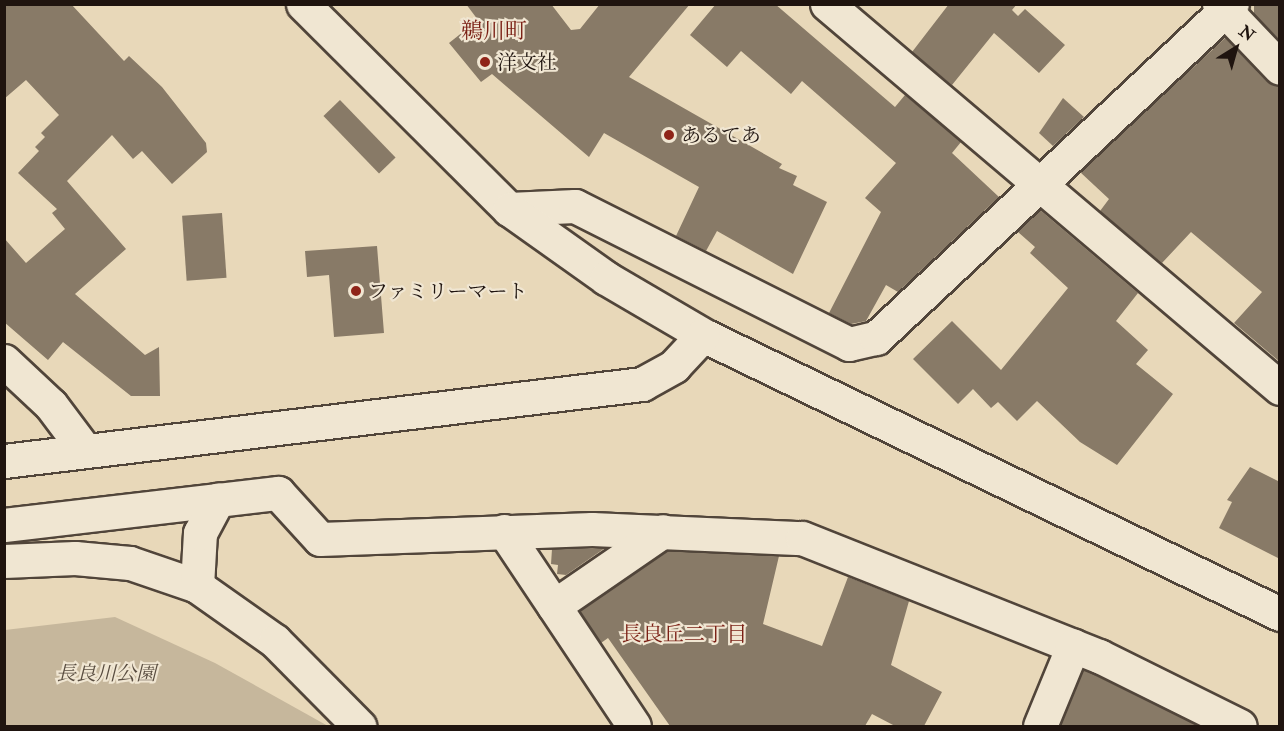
<!DOCTYPE html>
<meta charset="utf-8">
<style>
body{margin:0}
#map{position:relative;width:1284px;height:731px;overflow:hidden;background:#e8d8b9;font-family:"IM FELL Double Pica","Noto Serif JP",serif}
div>[style]{position:absolute}
.green>*{inset:0;background:#c6b79c}
.building>*{inset:0;background:#887a67;transform-origin:0 0}
.roads{filter:drop-shadow(2px 0 #51453a) drop-shadow(-2px 0 #51453a) drop-shadow(0 2px #51453a) drop-shadow(0 -2px #51453a)}
.street>*{height:33px;margin:-16.5px;padding:0 16.5px;transform-origin:16.5px;border-radius:16.5px;background:#f0e6d2}
.secondary>*{height:33px;margin:-16.5px;padding:0 16.5px;transform-origin:16.5px;border-radius:16.5px;background:#f0e6d2}
.dots>*{width:16px;height:16px;translate:-50% -50%;box-sizing:border-box;border:3px solid #f0e6d2;border-radius:50%}
span{translate:-50% -50%;white-space:nowrap;text-align:center;line-height:1.15;-webkit-text-stroke:4.5px #f0e6d2;paint-order:stroke}
.poi-label{font-size:20px;color:#1f140f}
.left{translate:0 -50%;text-align:left}
.park-label{font-size:20px;color:#594d40;font-style:italic}
.neighbourhood-label{font-size:21px;color:#7a1f14}
.quarter-label{font-size:22px;color:#7a1f14}
.frame{position:absolute;inset:0;border:6px solid #1f140f;pointer-events:none}
.north{position:absolute;left:1206px;top:18px;width:60px;height:60px;-webkit-text-stroke:4px #f0e6d2;paint-order:stroke;rotate:37deg;font-size:16px;font-weight:700;line-height:24px;text-align:center;color:#1f140f}
.north::after{content:'';display:block;margin:auto;width:21px;height:27px;background:#1f140f;clip-path:polygon(50% 0,100% 100%,50% 72%,0 100%)}
</style>
<div id="map">
<div class="green">
<i style="clip-path:polygon(115px 617px,215px 663px,328px 726px,5px 726px,5px 630px)"></i>
</div>
<div class="building">
<i style="clip-path:polygon(4px 4px,71px 4px,124px 61px,129px 56px,162px 87px,206px 143px,207px 152px,172px 184px,142px 151px,133px 159px,112px 135px,67px 181px,126px 249px,75px 294px,145px 355px,159px 347px,160px 396px,131px 396px,63px 342px,48px 360px,4px 322px,4px 238px,26px 263px,65px 229px,52px 213px,57px 209px,18px 173px,39px 151px,35px 147px,45px 137px,41px 133px,59px 115px,26px 80px,4px 99px)"></i>
<i style="clip-path:polygon(466px 4px,551px 4px,571px 30px,580px 29px,600px 4px,690px 4px,629px 77px,782px 164px,779px 168px,797px 176px,793px 185px,827px 202px,793px 274px,717px 231px,706px 251px,676px 236px,699px 187px,604px 133px,589px 157px,492px 74px,481px 82px,449px 43px,478px 20px)"></i>
<i style="clip-path:polygon(716px 4px,775px 4px,895px 107px,905px 95px,961px 142px,952px 153px,999px 197px,898px 292px,886px 285px,866px 321px,851px 324px,829px 313px,881px 212px,865px 198px,896px 163px,802px 81px,791px 94px,741px 51px,727px 67px,690px 35px)"></i>
<i style="clip-path:polygon(949px 4px,1017px 4px,1012px 10px,1018px 16px,1025px 9px,1065px 45px,1039px 73px,994px 33px,952px 85px,912px 52px)"></i>
<i style="clip-path:polygon(1254px 4px,1280px 4px,1280px 40px,1254px 14px)"></i>
<i style="clip-path:polygon(1225px 38px,1266px 81px,1280px 86px,1280px 362px,1234px 323px,1262px 292px,1191px 232px,1162px 263px,1100px 211px,1109px 199px,1080px 172px)"></i>
<i style="clip-path:polygon(1063px 98px,1084px 117px,1053px 146px,1039px 133px)"></i>
<i style="left:340px;top:100px;width:80px;height:23px;rotate:46deg"></i>
<i style="clip-path:polygon(1040px 210px,1138px 293px,1116px 321px,1148px 350px,1136px 364px,1173px 394px,1117px 465px,1080px 442px,1037px 401px,1017px 421px,998px 402px,991px 408px,973px 389px,958px 404px,913px 359px,952px 321px,1001px 370px,1068px 288px,1030px 253px,1035px 247px,1018px 232px)"></i>
<i style="left:222px;top:213px;width:65px;height:40px;rotate:86deg"></i>
<i style="clip-path:polygon(377px 246px,384px 333px,334px 337px,329px 275px,307px 277px,305px 251px)"></i>
<i style="clip-path:polygon(1250px 467px,1280px 482px,1280px 559px,1219px 528px,1232px 502px,1227px 500px)"></i>
<i style="clip-path:polygon(605px 548px,566px 575px,557px 574px,558px 565px,551px 564px,552px 549px)"></i>
<i style="clip-path:polygon(668px 551px,779px 556px,763px 624px,822px 646px,848px 577px,909px 601px,891px 665px,942px 692px,924px 726px,895px 726px,872px 714px,865px 726px,670px 726px,608px 638px,601px 643px,580px 611px)"></i>
<i style="clip-path:polygon(1083px 670px,1091px 673px,1199px 726px,1060px 726px)"></i>
</div>
<div class="roads">
<div class="street">
<i style="left:827px;top:4px;width:594px;rotate:40.29deg"></i>
<i style="left:1219px;top:4px;width:88px;rotate:46.4deg"></i>
<i style="left:509px;top:209px;width:66px;rotate:-2.6deg"></i>
<i style="left:575px;top:206px;width:307px;rotate:26.7deg"></i>
<i style="left:849px;top:344px;width:28px;rotate:-13deg"></i>
<i style="left:876px;top:338px;width:488px;rotate:-43.2deg"></i>
<i style="left:4px;top:361px;width:64px;rotate:43.1deg"></i>
<i style="left:51px;top:405px;width:55px;rotate:53.1deg"></i>
<i style="left:4px;top:525px;width:276px;rotate:-6.7deg"></i>
<i style="left:278px;top:493px;width:62px;rotate:47.6deg"></i>
<i style="left:320px;top:539px;width:272px;rotate:-2.1deg"></i>
<i style="left:592px;top:529px;width:210px;rotate:2.5deg"></i>
<i style="left:802px;top:538px;width:320px;rotate:21.7deg"></i>
<i style="left:1099px;top:656px;width:157px;rotate:26.4deg"></i>
<i style="left:504px;top:531px;width:234px;rotate:56.3deg"></i>
<i style="left:4px;top:561px;width:71px;rotate:-2.4deg"></i>
<i style="left:75px;top:558px;width:55px;rotate:5.2deg"></i>
<i style="left:130px;top:563px;width:71px;rotate:18.9deg"></i>
<i style="left:197px;top:586px;width:95px;rotate:35.2deg"></i>
<i style="left:275px;top:641px;width:120px;rotate:45.3deg"></i>
<i style="left:197px;top:586px;width:53px;rotate:-86.8deg"></i>
<i style="left:200px;top:533px;width:38px;rotate:-62deg"></i>
<i style="left:554px;top:606px;width:132px;rotate:-34.5deg"></i>
<i style="left:1040px;top:726px;width:87px;rotate:-67.6deg"></i>
</div>
<div class="secondary">
<i style="left:303px;top:4px;width:291px;rotate:44.9deg"></i>
<i style="left:509px;top:209px;width:119px;rotate:35.4deg"></i>
<i style="left:606px;top:278px;width:113px;rotate:30.4deg"></i>
<i style="left:703px;top:335px;width:641px;rotate:25.81deg"></i>
<i style="left:4px;top:461px;width:643px;rotate:-6.88deg"></i>
<i style="left:642px;top:384px;width:37px;rotate:-29deg"></i>
<i style="left:674px;top:366px;width:42px;rotate:-46.9deg"></i>
</div>
</div>
<div class="dots">
<i style="left:485px;top:62px;background:#8f2418"></i>
<i style="left:669px;top:135px;background:#8f2418"></i>
<i style="left:356px;top:291px;background:#8f2418"></i>
</div>
<div class="poi-label">
<span class="left" style="left:497px;top:62px">洋文社</span>
<span class="left" style="left:681px;top:135px">あるてあ</span>
<span class="left" style="left:368px;top:291px">ファミリーマート</span>
</div>
<div class="park-label">
<span style="left:106px;top:673px">長良川公園</span>
</div>
<div class="neighbourhood-label">
<span style="left:684px;top:635px">長良丘二丁目</span>
</div>
<div class="quarter-label">
<span style="left:494px;top:32px">鵜川町</span>
</div>
<div class="frame"></div>
<div class="north">N</div>
</div>
